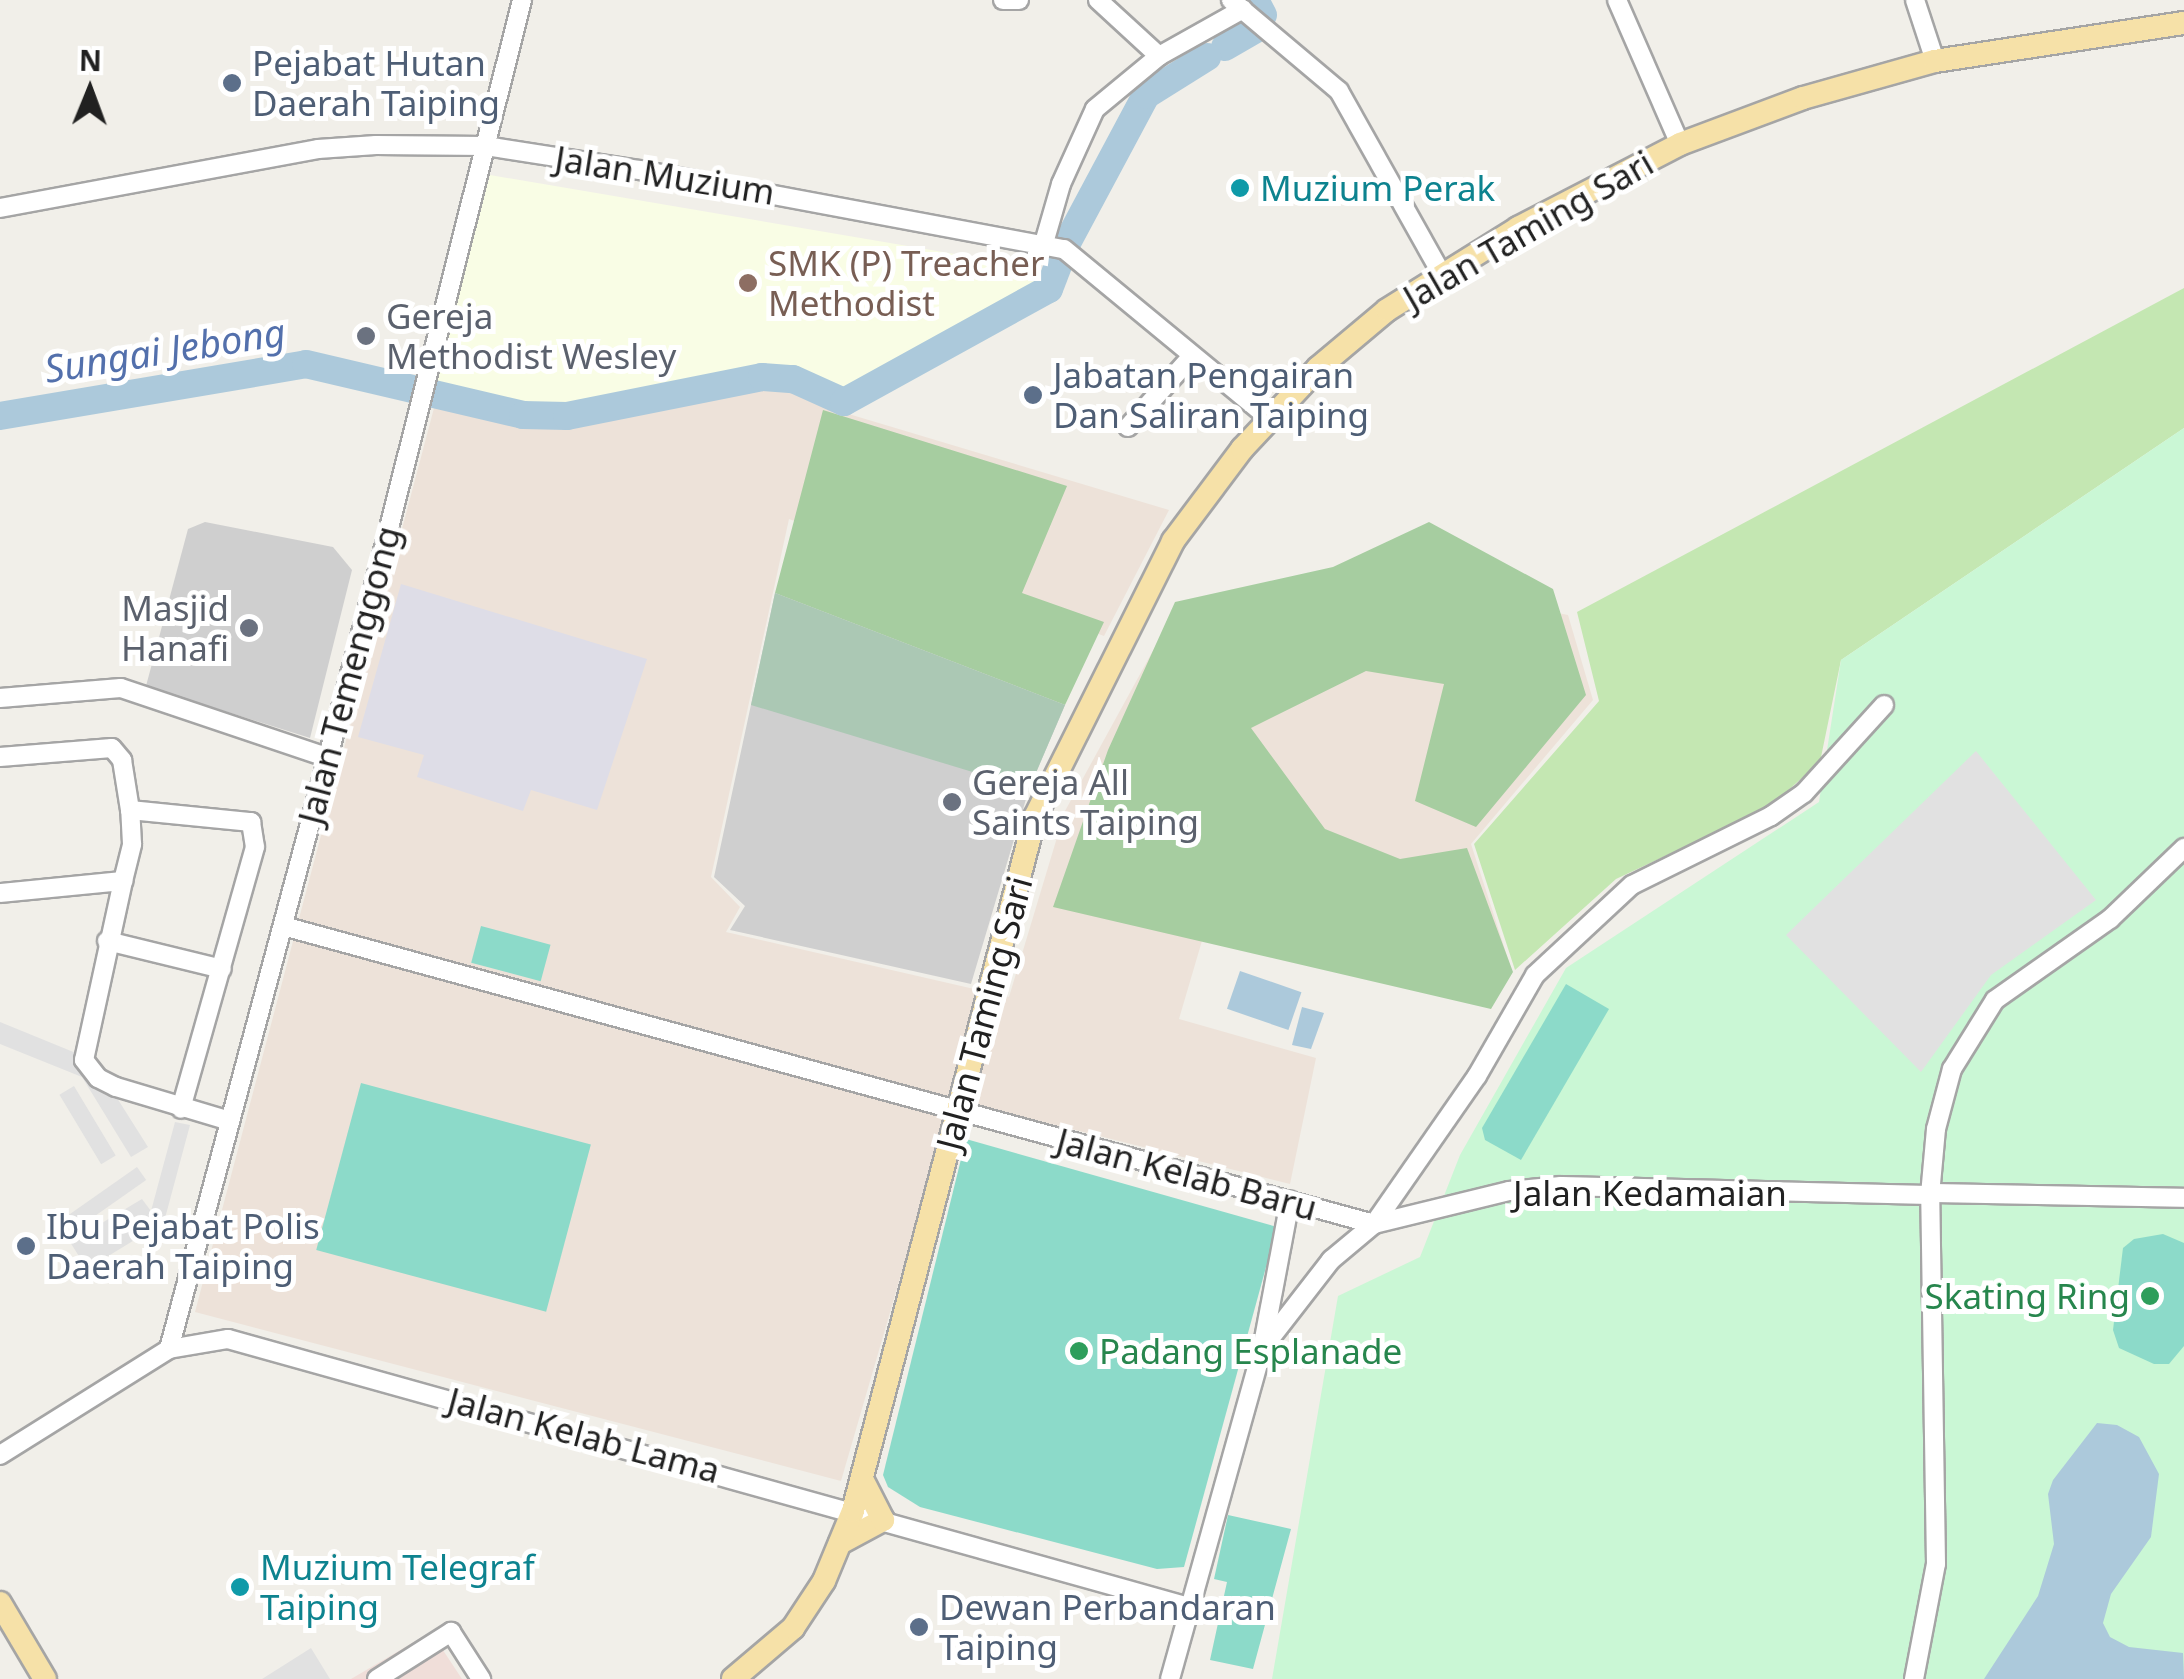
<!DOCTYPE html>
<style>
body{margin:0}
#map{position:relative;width:2184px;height:1679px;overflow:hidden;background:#f1efe9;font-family:"Noto Sans",sans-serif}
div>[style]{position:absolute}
.commercial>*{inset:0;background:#f0ded9}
.education>*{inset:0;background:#f9fde5}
.religious>*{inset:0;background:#cfcfcf}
.military>*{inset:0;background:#ede2d9}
.grass>*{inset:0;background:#c4e7b2}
.forest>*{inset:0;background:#a6cda0}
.cemetery>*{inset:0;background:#abc8b4}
.park>*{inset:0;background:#caf7d5}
.pitch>*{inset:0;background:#8cdac9;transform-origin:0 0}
.parking>*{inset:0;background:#e1e1e1;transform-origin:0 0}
.plaza>*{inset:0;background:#dedde7}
.water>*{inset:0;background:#acc9db;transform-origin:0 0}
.river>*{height:28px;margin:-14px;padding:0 14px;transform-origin:14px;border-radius:14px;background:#acc9db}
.roads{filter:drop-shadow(2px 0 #a5a5a5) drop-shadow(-2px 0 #a5a5a5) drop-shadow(0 2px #a5a5a5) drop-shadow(0 -2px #a5a5a5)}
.minor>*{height:18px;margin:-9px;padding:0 9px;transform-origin:9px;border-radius:9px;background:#fff}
.major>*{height:22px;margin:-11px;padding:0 11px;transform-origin:11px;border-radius:11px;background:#f6e1a8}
.dots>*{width:28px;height:28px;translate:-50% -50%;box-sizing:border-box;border:5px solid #fff;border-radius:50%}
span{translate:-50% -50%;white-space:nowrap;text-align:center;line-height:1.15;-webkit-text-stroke:10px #fff;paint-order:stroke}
.service-label{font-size:35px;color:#4e5e75}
.left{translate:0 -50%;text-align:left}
.street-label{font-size:35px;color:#212121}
.culture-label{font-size:35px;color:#0d838f}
.education-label{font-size:35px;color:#785e54}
.worship-label{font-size:35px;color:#5b616d}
.right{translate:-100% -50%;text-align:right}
.leisure-label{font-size:35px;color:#27864d}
.water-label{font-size:38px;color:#5370ac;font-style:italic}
.north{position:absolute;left:40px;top:40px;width:100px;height:100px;-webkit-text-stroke:8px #fff;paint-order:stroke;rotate:1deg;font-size:28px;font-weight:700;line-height:40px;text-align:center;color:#212121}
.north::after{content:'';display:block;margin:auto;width:35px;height:45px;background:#212121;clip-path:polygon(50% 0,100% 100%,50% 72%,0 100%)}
</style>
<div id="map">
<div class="commercial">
<i style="clip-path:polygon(431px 1632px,462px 1679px,351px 1679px)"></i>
</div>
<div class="education">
<i style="clip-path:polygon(490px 175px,1043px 269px,1027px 296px,844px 402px,793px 379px,690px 388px,567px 416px,497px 411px,431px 397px)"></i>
</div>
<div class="religious">
<i style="clip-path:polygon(205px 522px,333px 547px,352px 570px,310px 738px,146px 686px,188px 529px)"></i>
<i style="clip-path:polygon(775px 593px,1065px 705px,1029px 789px,971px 984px,730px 930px,745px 906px,714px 877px)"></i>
</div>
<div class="military">
<i style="clip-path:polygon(783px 385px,832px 409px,1169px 510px,1104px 636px,789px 519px,711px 877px,740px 907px,726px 932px,1009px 997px,1065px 811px,1167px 625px,1385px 579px,1568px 615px,1593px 700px,1471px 844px,1509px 962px,1485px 1001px,1204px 934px,1179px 1019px,1316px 1058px,1290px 1184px,952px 1099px,841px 1481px,195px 1312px,434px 408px,562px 429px)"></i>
</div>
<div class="grass">
<i style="clip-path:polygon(2184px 288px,2184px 428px,1841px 660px,1820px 762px,1768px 808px,1616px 879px,1515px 970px,1474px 844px,1599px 701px,1577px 612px)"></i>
</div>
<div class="forest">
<i style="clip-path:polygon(823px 410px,1067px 486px,1022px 593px,1104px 622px,1065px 705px,775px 593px)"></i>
<i style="clip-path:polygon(1429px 522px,1553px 589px,1586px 695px,1476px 827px,1415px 801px,1444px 684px,1366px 671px,1251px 728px,1325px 829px,1400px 859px,1467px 848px,1513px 972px,1491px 1009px,1053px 907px,1108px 750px,1175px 602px,1333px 567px)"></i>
</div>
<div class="cemetery">
<i style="clip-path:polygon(775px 593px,1065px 705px,1029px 789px,751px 705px)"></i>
</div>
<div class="park">
<i style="clip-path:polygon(2184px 428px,2184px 1679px,1272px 1679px,1338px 1296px,1420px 1257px,1460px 1155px,1566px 968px,1819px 802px,1841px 660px)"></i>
</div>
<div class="pitch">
<i style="left:481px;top:926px;width:72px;height:38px;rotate:15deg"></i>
<i style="clip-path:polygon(1566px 984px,1609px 1009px,1521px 1160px,1485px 1140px,1482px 1128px)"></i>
<i style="left:361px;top:1083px;width:238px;height:173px;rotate:15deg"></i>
<i style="clip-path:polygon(966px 1139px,1277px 1227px,1184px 1567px,1157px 1569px,920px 1507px,888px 1487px,883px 1475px)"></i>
<i style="clip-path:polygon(2163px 1234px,2184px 1243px,2184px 1346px,2169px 1364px,2154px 1364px,2119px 1348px,2113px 1330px,2123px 1248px,2134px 1239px)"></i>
<i style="clip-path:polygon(1228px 1515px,1291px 1529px,1253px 1669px,1210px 1660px,1227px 1582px,1214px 1579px)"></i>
</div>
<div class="parking">
<i style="clip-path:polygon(1976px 751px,2096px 900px,1991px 975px,1921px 1072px,1786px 935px)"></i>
<i style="clip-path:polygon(0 1022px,93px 1060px,148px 1147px,131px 1157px,82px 1077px,0 1044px)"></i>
<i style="left:74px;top:1086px;width:81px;height:17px;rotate:59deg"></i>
<i style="clip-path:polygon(175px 1122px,190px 1125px,164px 1222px,87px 1269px,70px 1242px,142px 1199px,151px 1211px)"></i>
<i style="left:137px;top:1167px;width:16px;height:97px;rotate:55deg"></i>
<i style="clip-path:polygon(311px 1648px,330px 1679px,262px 1679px)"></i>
</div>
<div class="plaza">
<i style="clip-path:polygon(401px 584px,647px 659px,597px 810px,531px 790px,523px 811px,417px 777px,424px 755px,358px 737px)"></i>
</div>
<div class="water">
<i style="left:1240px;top:971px;width:65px;height:40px;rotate:19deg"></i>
<i style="clip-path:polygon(1302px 1007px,1324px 1013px,1311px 1049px,1292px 1045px)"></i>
<i style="clip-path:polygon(2097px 1423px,2117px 1425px,2139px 1437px,2159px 1474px,2151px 1537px,2111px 1594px,2103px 1623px,2110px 1637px,2129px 1647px,2183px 1653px,2184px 1679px,1984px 1679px,2038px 1596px,2054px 1544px,2048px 1494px,2053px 1480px)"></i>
</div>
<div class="river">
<i style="left:1255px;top:0;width:17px;rotate:62deg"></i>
<i style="left:1225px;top:47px;width:38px;rotate:-30deg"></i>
<i style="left:1067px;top:243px;width:168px;rotate:-61.9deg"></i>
<i style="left:1146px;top:95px;width:72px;rotate:-31.9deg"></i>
<i style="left:0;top:416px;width:310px;rotate:-9.6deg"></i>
<i style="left:306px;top:364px;width:223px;rotate:13.2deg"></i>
<i style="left:523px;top:415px;width:44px;rotate:1.3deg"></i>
<i style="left:567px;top:416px;width:199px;rotate:-11.3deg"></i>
<i style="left:762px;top:377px;width:31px;rotate:4deg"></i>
<i style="left:793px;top:379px;width:56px;rotate:24.3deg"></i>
<i style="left:844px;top:402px;width:234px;rotate:-28.9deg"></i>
<i style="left:1049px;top:289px;width:30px;rotate:-69deg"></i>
</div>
<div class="roads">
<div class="minor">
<i style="left:1003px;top:0;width:16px"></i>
<i style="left:1098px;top:0;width:83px;rotate:42.6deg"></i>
<i style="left:1231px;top:0;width:141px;rotate:40.1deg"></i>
<i style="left:1339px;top:91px;width:209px;rotate:60.7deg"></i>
<i style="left:1617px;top:0;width:157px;rotate:66.4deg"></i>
<i style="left:1915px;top:0;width:64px;rotate:71.8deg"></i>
<i style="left:0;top:208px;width:323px;rotate:-10.5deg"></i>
<i style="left:318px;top:149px;width:58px;rotate:-3.9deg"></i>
<i style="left:376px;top:145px;width:110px;rotate:0.5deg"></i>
<i style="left:486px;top:146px;width:156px;rotate:8.9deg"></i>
<i style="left:640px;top:170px;width:431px;rotate:10.6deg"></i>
<i style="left:1064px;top:249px;width:266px;rotate:39.5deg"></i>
<i style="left:1044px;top:243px;width:61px;rotate:-73.9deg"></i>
<i style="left:1061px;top:184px;width:82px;rotate:-65.6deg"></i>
<i style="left:1095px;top:109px;width:83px;rotate:-39.6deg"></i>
<i style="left:1159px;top:56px;width:96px;rotate:-29.2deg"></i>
<i style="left:1128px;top:427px;width:96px;rotate:-48deg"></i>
<i style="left:0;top:698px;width:121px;rotate:-4.7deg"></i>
<i style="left:121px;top:688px;width:216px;rotate:18.6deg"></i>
<i style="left:0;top:757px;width:112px;rotate:-4.6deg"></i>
<i style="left:112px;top:748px;width:16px;rotate:50deg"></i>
<i style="left:122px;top:760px;width:51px;rotate:80.9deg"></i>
<i style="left:130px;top:810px;width:122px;rotate:5.7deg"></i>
<i style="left:251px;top:822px;width:25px;rotate:81deg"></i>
<i style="left:255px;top:847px;width:272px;rotate:105.8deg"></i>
<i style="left:123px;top:881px;width:38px;rotate:-76deg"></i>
<i style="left:132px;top:844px;width:34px;rotate:-93deg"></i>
<i style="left:0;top:893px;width:124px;rotate:-5.6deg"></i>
<i style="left:123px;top:881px;width:183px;rotate:102.3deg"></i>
<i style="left:84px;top:1060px;width:23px;rotate:52deg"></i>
<i style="left:98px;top:1078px;width:20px;rotate:27deg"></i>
<i style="left:116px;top:1087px;width:119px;rotate:16.6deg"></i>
<i style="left:283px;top:926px;width:1131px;rotate:15.28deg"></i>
<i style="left:107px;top:941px;width:118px;rotate:13.7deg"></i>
<i style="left:1930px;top:1193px;width:254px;rotate:1.1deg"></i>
<i style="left:1374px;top:1224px;width:139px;rotate:-13.7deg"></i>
<i style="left:1509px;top:1191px;width:52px;rotate:-5.5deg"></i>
<i style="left:1561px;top:1186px;width:369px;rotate:1.4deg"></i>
<i style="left:1263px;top:1344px;width:146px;rotate:-79.3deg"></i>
<i style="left:169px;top:1349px;width:833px;rotate:-74.98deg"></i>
<i style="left:385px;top:544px;width:561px;rotate:-75.86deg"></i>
<i style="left:0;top:1455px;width:199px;rotate:-32.1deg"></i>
<i style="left:169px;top:1349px;width:60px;rotate:-9.6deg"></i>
<i style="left:228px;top:1339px;width:998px;rotate:15.58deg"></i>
<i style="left:377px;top:1679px;width:88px;rotate:-32.4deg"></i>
<i style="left:451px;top:1632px;width:56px;rotate:57.4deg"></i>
<i style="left:1170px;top:1679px;width:343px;rotate:-74.4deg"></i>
<i style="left:1262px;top:1349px;width:113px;rotate:-52.2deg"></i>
<i style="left:1331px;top:1260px;width:56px;rotate:-39.9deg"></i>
<i style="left:1374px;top:1224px;width:180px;rotate:-55.2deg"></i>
<i style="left:1477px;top:1076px;width:116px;rotate:-60.1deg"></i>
<i style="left:1535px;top:975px;width:132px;rotate:-42.9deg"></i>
<i style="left:1632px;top:885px;width:155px;rotate:-26.4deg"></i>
<i style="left:1771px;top:816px;width:40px;rotate:-34.9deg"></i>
<i style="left:1804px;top:793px;width:119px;rotate:-47.7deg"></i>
<i style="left:1914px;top:1679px;width:117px;rotate:-79.2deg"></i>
<i style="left:1936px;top:1564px;width:369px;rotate:-90.9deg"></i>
<i style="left:1930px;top:1195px;width:66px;rotate:-84.8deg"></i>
<i style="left:1936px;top:1129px;width:62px;rotate:-75.1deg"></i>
<i style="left:1952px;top:1069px;width:81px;rotate:-58.1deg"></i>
<i style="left:1995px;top:1000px;width:141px;rotate:-35.2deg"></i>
<i style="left:2110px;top:919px;width:103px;rotate:-43.8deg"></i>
</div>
<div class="major">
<i style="left:840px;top:1543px;width:49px;rotate:-28.1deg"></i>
<i style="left:883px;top:1520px;width:44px;rotate:-117.1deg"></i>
<i style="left:0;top:1603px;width:88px;rotate:59.4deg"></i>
<i style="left:733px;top:1679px;width:79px;rotate:-40.4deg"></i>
<i style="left:793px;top:1628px;width:56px;rotate:-56.6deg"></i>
<i style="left:824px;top:1581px;width:76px;rotate:-67.5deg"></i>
<i style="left:853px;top:1511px;width:717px;rotate:-75.31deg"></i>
<i style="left:1035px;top:817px;width:309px;rotate:-63.4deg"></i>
<i style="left:1173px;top:541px;width:115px;rotate:-53.1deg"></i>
<i style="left:1242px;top:449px;width:111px;rotate:-46.8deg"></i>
<i style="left:1318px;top:368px;width:90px;rotate:-40deg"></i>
<i style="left:1387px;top:310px;width:155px;rotate:-32deg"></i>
<i style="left:1518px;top:228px;width:182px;rotate:-27.4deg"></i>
<i style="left:1680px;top:144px;width:131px;rotate:-20.5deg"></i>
<i style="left:1803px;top:98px;width:137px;rotate:-15.7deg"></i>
<i style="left:1935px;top:61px;width:252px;rotate:-8.7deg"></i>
</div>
</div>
<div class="dots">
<i style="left:232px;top:83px;background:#5c6f8a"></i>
<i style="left:1240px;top:188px;background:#0f9aa8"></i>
<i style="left:748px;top:283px;background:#8d6e63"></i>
<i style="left:366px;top:336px;background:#6b7280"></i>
<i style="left:1033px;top:395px;background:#5c6f8a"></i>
<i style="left:249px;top:628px;background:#6b7280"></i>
<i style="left:952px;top:802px;background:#6b7280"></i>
<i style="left:26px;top:1246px;background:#5c6f8a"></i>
<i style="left:2150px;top:1296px;background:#2e9e5b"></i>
<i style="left:1079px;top:1351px;background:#2e9e5b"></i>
<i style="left:240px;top:1587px;background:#0f9aa8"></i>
<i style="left:919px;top:1627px;background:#5c6f8a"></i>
</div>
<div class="service-label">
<span class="left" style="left:252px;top:83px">Pejabat Hutan<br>Daerah Taiping</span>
<span class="left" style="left:1053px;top:395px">Jabatan Pengairan<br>Dan Saliran Taiping</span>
<span class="left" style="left:46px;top:1246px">Ibu Pejabat Polis<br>Daerah Taiping</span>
<span class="left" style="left:939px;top:1627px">Dewan Perbandaran<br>Taiping</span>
</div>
<div class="street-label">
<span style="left:665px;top:175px;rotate:9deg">Jalan Muzium</span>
<span style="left:1528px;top:230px;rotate:-30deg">Jalan Taming Sari</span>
<span style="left:349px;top:675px;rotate:-75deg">Jalan Temenggong</span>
<span style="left:984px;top:1013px;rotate:-75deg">Jalan Taming Sari</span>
<span style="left:1187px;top:1174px;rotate:15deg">Jalan Kelab Baru</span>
<span style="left:1650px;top:1193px">Jalan Kedamaian</span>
<span style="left:584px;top:1435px;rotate:15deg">Jalan Kelab Lama</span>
</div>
<div class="culture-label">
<span class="left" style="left:1260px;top:188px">Muzium Perak</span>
<span class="left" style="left:260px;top:1587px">Muzium Telegraf<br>Taiping</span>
</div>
<div class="education-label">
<span class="left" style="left:768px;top:283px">SMK (P) Treacher<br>Methodist</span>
</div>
<div class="worship-label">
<span class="left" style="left:386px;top:336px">Gereja<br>Methodist Wesley</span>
<span class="right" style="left:229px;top:628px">Masjid<br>Hanafi</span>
<span class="left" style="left:972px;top:802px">Gereja All<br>Saints Taiping</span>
</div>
<div class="leisure-label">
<span class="right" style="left:2130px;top:1296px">Skating Ring</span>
<span class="left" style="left:1099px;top:1351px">Padang Esplanade</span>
</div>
<div class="water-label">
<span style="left:165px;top:350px;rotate:-9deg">Sungai Jebong</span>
</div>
<div class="north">N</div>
</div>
